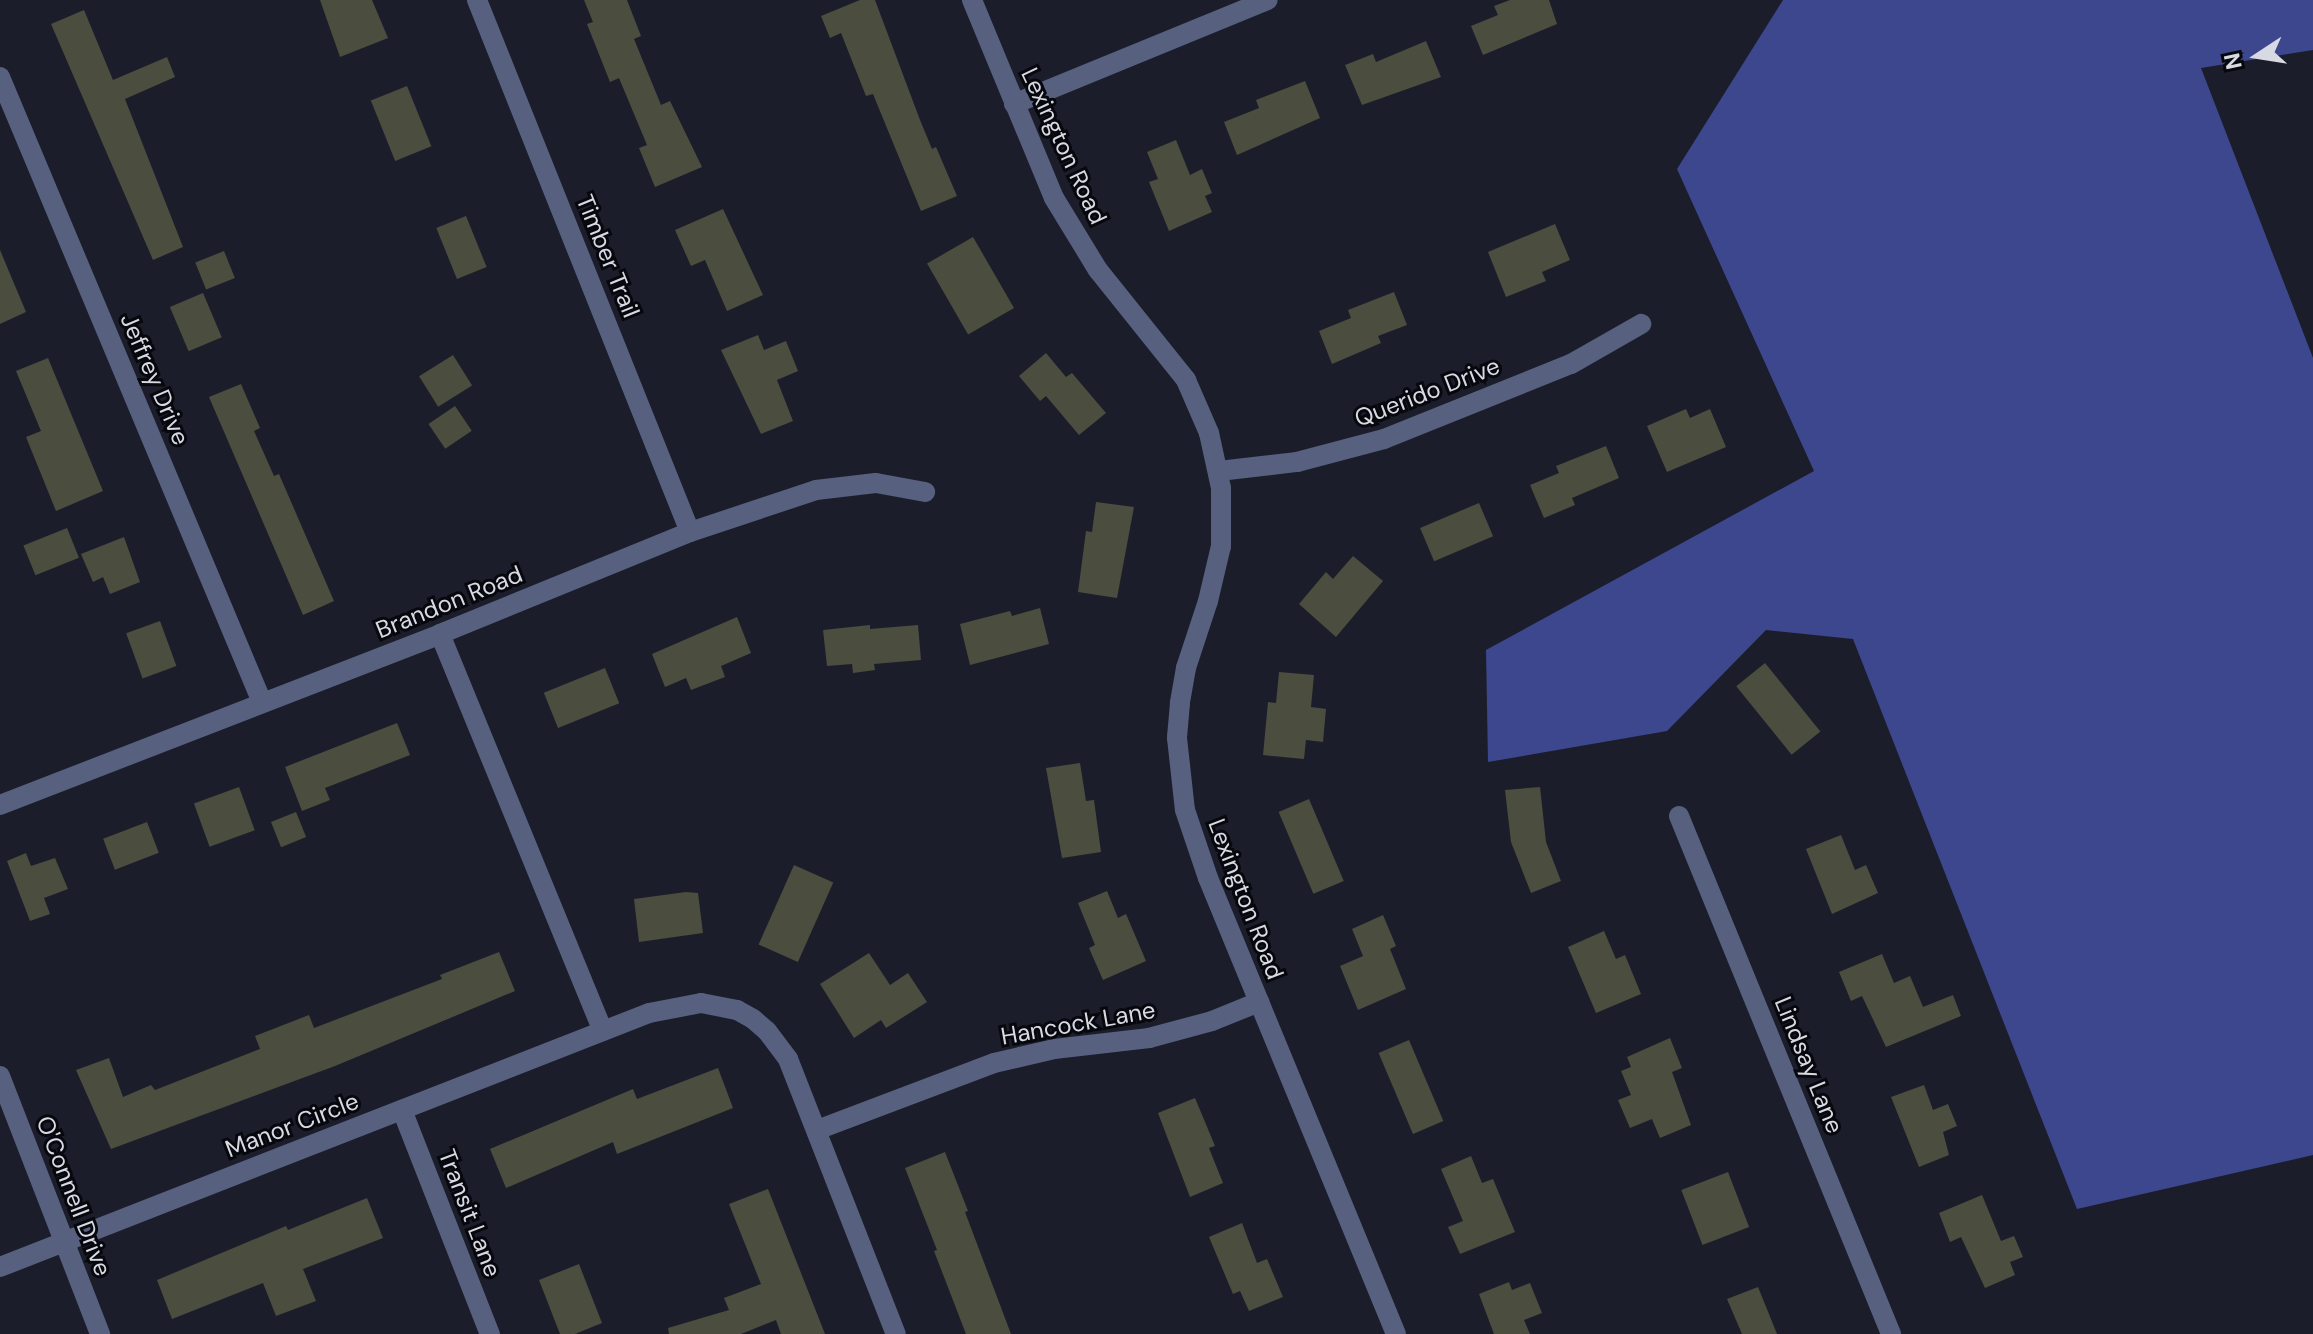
<!DOCTYPE html>
<style>
body{margin:0}
#map{position:relative;width:2313px;height:1334px;overflow:hidden;background:#1b1e2a;font-family:"DM Sans",sans-serif}
div>[style]{position:absolute}
.forest>*{inset:0;background:#3d478e}
.building>*{inset:0;background:#4b4d3f;transform-origin:0 0}
.street>*{height:20px;margin:-10px;padding:0 10px;transform-origin:10px;border-radius:10px;background:#586080}
span{translate:-50% -50%;white-space:nowrap;text-align:center;line-height:1.15;-webkit-text-stroke:6px #07080e;paint-order:stroke}
.street-label{font-size:24px;color:#d8dae3}
.north{position:absolute;left:2217px;top:16px;width:80px;height:80px;-webkit-text-stroke:6px #07080e;paint-order:stroke;rotate:258deg;font-size:22px;font-weight:700;line-height:32px;text-align:center;color:#d8dae3}
.north::after{content:'';display:block;margin:auto;width:28px;height:36px;background:#d8dae3;clip-path:polygon(50% 0,100% 100%,50% 72%,0 100%)}
</style>
<div id="map">
<div class="forest">
<i style="clip-path:polygon(1783px 0,2313px 0,2313px 50px,2201px 68px,2313px 358px,2313px 1155px,2077px 1209px,1853px 639px,1766px 630px,1667px 731px,1488px 762px,1486px 650px,1814px 471px,1677px 169px)"></i>
</div>
<div class="building">
<i style="clip-path:polygon(320px 0,372px 0,388px 38px,340px 57px)"></i>
<i style="clip-path:polygon(584px 0,627px 0,641px 36px,634px 39px,661px 105px,670px 101px,702px 167px,655px 187px,639px 148px,647px 145px,619px 78px,610px 82px,587px 24px,593px 22px)"></i>
<i style="clip-path:polygon(860px 0,875px 0,920px 120px,932px 149px,936px 147px,957px 196px,921px 211px,873px 94px,866px 96px,841px 33px,830px 38px,821px 16px)"></i>
<i style="clip-path:polygon(1510px 0,1549px 0,1557px 24px,1483px 55px,1471px 26px,1498px 15px,1494px 6px)"></i>
<i style="clip-path:polygon(84px 10px,113px 80px,167px 57px,175px 77px,125px 99px,183px 247px,153px 260px,51px 24px)"></i>
<i style="clip-path:polygon(1426px 41px,1441px 77px,1362px 105px,1345px 65px,1373px 54px,1376px 62px)"></i>
<i style="clip-path:polygon(1305px 81px,1320px 118px,1237px 155px,1224px 122px,1259px 108px,1256px 100px)"></i>
<i style="left:407px;top:86px;width:65px;height:39px;rotate:68deg"></i>
<i style="clip-path:polygon(1176px 140px,1190px 175px,1202px 169px,1212px 193px,1205px 196px,1212px 212px,1169px 231px,1149px 182px,1158px 179px,1147px 152px)"></i>
<i style="clip-path:polygon(723px 209px,763px 295px,727px 311px,705px 260px,691px 266px,675px 230px)"></i>
<i style="left:466px;top:216px;width:55px;height:32px;rotate:68deg"></i>
<i style="clip-path:polygon(1555px 224px,1570px 260px,1542px 272px,1546px 281px,1506px 297px,1488px 252px)"></i>
<i style="left:973px;top:237px;width:82px;height:53px;rotate:60deg"></i>
<i style="clip-path:polygon(0 250px,26px 312px,0 324px)"></i>
<i style="left:224px;top:251px;width:29px;height:31px;rotate:68deg"></i>
<i style="clip-path:polygon(1394px 292px,1407px 325px,1378px 336px,1381px 343px,1332px 364px,1319px 331px,1351px 318px,1348px 310px)"></i>
<i style="left:203px;top:293px;width:48px;height:36px;rotate:67deg"></i>
<i style="clip-path:polygon(758px 335px,764px 350px,786px 341px,798px 371px,777px 380px,793px 421px,761px 434px,721px 350px)"></i>
<i style="clip-path:polygon(1046px 353px,1066px 377px,1072px 373px,1106px 413px,1079px 435px,1046px 396px,1040px 401px,1019px 376px)"></i>
<i style="left:453px;top:355px;width:36px;height:40px;rotate:58deg"></i>
<i style="clip-path:polygon(48px 358px,103px 491px,56px 511px,26px 437px,41px 431px,16px 371px)"></i>
<i style="clip-path:polygon(241px 384px,260px 428px,254px 431px,274px 476px,279px 474px,334px 601px,303px 615px,209px 397px)"></i>
<i style="left:455px;top:406px;width:30px;height:32px;rotate:56deg"></i>
<i style="clip-path:polygon(1686px 409px,1690px 418px,1710px 409px,1726px 447px,1667px 472px,1647px 426px)"></i>
<i style="clip-path:polygon(1606px 446px,1619px 478px,1572px 498px,1575px 505px,1544px 518px,1530px 485px,1559px 473px,1556px 466px)"></i>
<i style="clip-path:polygon(1096px 502px,1134px 507px,1117px 598px,1078px 592px,1086px 531px,1092px 532px)"></i>
<i style="left:1479px;top:503px;width:36px;height:64px;rotate:67deg"></i>
<i style="left:67px;top:528px;width:32px;height:47px;rotate:68deg"></i>
<i style="clip-path:polygon(124px 537px,140px 582px,110px 594px,103px 577px,93px 582px,81px 554px)"></i>
<i style="clip-path:polygon(1353px 556px,1383px 581px,1336px 637px,1299px 604px,1326px 572px,1333px 579px)"></i>
<i style="clip-path:polygon(1040px 608px,1049px 644px,970px 665px,960px 624px,1010px 611px,1012px 616px)"></i>
<i style="clip-path:polygon(737px 617px,751px 653px,721px 666px,725px 677px,691px 690px,686px 678px,665px 687px,652px 654px)"></i>
<i style="left:160px;top:621px;width:48px;height:36px;rotate:70deg"></i>
<i style="clip-path:polygon(870px 625px,870px 629px,918px 625px,921px 660px,874px 664px,875px 670px,853px 673px,852px 664px,827px 666px,823px 630px)"></i>
<i style="left:1765px;top:663px;width:88px;height:37px;rotate:51deg"></i>
<i style="left:605px;top:668px;width:38px;height:66px;rotate:68deg"></i>
<i style="clip-path:polygon(1279px 672px,1314px 675px,1311px 707px,1326px 709px,1323px 742px,1306px 740px,1304px 759px,1263px 755px,1268px 702px,1276px 703px)"></i>
<i style="clip-path:polygon(397px 723px,410px 755px,325px 788px,330px 800px,302px 811px,285px 767px)"></i>
<i style="clip-path:polygon(1080px 763px,1086px 801px,1094px 800px,1101px 852px,1062px 858px,1046px 768px)"></i>
<i style="left:239px;top:787px;width:46px;height:48px;rotate:70deg"></i>
<i style="clip-path:polygon(1540px 787px,1546px 842px,1561px 881px,1531px 893px,1511px 842px,1505px 790px)"></i>
<i style="left:1309px;top:799px;width:89px;height:33px;rotate:67deg"></i>
<i style="left:296px;top:812px;width:27px;height:27px;rotate:68deg"></i>
<i style="left:147px;top:822px;width:33px;height:47px;rotate:69deg"></i>
<i style="clip-path:polygon(1841px 835px,1855px 870px,1866px 865px,1878px 893px,1832px 914px,1806px 849px)"></i>
<i style="clip-path:polygon(26px 853px,31px 866px,55px 858px,68px 889px,44px 898px,50px 914px,30px 921px,7px 861px)"></i>
<i style="left:794px;top:865px;width:43px;height:87px;rotate:24deg"></i>
<i style="clip-path:polygon(1107px 891px,1118px 918px,1126px 914px,1146px 961px,1103px 980px,1089px 948px,1095px 945px,1078px 903px)"></i>
<i style="clip-path:polygon(686px 892px,698px 893px,703px 933px,639px 942px,634px 899px)"></i>
<i style="clip-path:polygon(1383px 915px,1396px 946px,1390px 949px,1406px 989px,1358px 1010px,1340px 966px,1363px 956px,1352px 929px)"></i>
<i style="clip-path:polygon(1604px 931px,1616px 959px,1625px 955px,1641px 994px,1596px 1013px,1568px 947px)"></i>
<i style="clip-path:polygon(499px 952px,515px 991px,335px 1066px,111px 1149px,76px 1070px,109px 1058px,123px 1097px,151px 1085px,155px 1090px,260px 1049px,255px 1036px,309px 1015px,314px 1028px,442px 979px,440px 975px)"></i>
<i style="clip-path:polygon(869px 953px,890px 985px,908px 973px,927px 1002px,886px 1028px,881px 1020px,854px 1038px,820px 984px)"></i>
<i style="clip-path:polygon(1882px 954px,1894px 983px,1910px 976px,1923px 1007px,1953px 995px,1961px 1016px,1886px 1047px,1862px 996px,1851px 1001px,1839px 972px)"></i>
<i style="clip-path:polygon(1670px 1038px,1682px 1068px,1672px 1072px,1691px 1125px,1660px 1138px,1652px 1119px,1630px 1128px,1618px 1100px,1631px 1095px,1621px 1071px,1631px 1067px,1627px 1057px)"></i>
<i style="left:1409px;top:1040px;width:88px;height:33px;rotate:67deg"></i>
<i style="clip-path:polygon(718px 1068px,733px 1108px,617px 1154px,613px 1142px,506px 1188px,490px 1149px,633px 1089px,637px 1099px)"></i>
<i style="clip-path:polygon(1924px 1085px,1933px 1110px,1948px 1104px,1957px 1126px,1943px 1132px,1949px 1155px,1919px 1167px,1891px 1097px)"></i>
<i style="clip-path:polygon(1195px 1098px,1215px 1146px,1209px 1148px,1223px 1183px,1190px 1197px,1158px 1113px)"></i>
<i style="clip-path:polygon(945px 1152px,968px 1211px,965px 1212px,1011px 1334px,966px 1334px,934px 1251px,937px 1250px,905px 1168px)"></i>
<i style="clip-path:polygon(1471px 1156px,1482px 1183px,1493px 1179px,1515px 1232px,1460px 1254px,1448px 1227px,1463px 1221px,1441px 1169px)"></i>
<i style="left:1728px;top:1172px;width:59px;height:50px;rotate:69deg"></i>
<i style="clip-path:polygon(768px 1189px,825px 1334px,781px 1334px,776px 1320px,741px 1334px,669px 1334px,668px 1328px,729px 1310px,724px 1298px,761px 1284px,729px 1204px)"></i>
<i style="clip-path:polygon(1982px 1195px,2001px 1241px,2014px 1236px,2023px 1257px,2010px 1262px,2015px 1275px,1985px 1288px,1961px 1237px,1950px 1242px,1939px 1213px)"></i>
<i style="clip-path:polygon(367px 1198px,383px 1238px,303px 1269px,316px 1301px,276px 1316px,263px 1283px,172px 1319px,157px 1280px,286px 1226px,288px 1230px)"></i>
<i style="clip-path:polygon(1242px 1223px,1257px 1263px,1267px 1259px,1283px 1297px,1249px 1311px,1240px 1291px,1233px 1294px,1209px 1237px)"></i>
<i style="clip-path:polygon(579px 1264px,602px 1323px,575px 1334px,560px 1334px,539px 1280px)"></i>
<i style="clip-path:polygon(1509px 1282px,1512px 1290px,1530px 1283px,1542px 1313px,1524px 1320px,1530px 1334px,1494px 1334px,1479px 1294px)"></i>
<i style="clip-path:polygon(1758px 1287px,1777px 1334px,1742px 1334px,1727px 1299px)"></i>
</div>
<div class="street">
<i style="left:477px;top:0;width:573px;rotate:68.18deg"></i>
<i style="left:972px;top:0;width:214px;rotate:67.5deg"></i>
<i style="left:1054px;top:198px;width:84px;rotate:58.6deg"></i>
<i style="left:1098px;top:270px;width:141px;rotate:51.3deg"></i>
<i style="left:1186px;top:380px;width:58px;rotate:66.5deg"></i>
<i style="left:1209px;top:433px;width:56px;rotate:77.7deg"></i>
<i style="left:1221px;top:488px;width:58px;rotate:90deg"></i>
<i style="left:1221px;top:546px;width:57px;rotate:103.3deg"></i>
<i style="left:1208px;top:601px;width:71px;rotate:108.2deg"></i>
<i style="left:1186px;top:668px;width:36px;rotate:100deg"></i>
<i style="left:1180px;top:703px;width:35px;rotate:95deg"></i>
<i style="left:1177px;top:738px;width:72px;rotate:83.7deg"></i>
<i style="left:1185px;top:810px;width:72px;rotate:71.3deg"></i>
<i style="left:1208px;top:878px;width:493px;rotate:67.6deg"></i>
<i style="left:0;top:77px;width:678px;rotate:67.26deg"></i>
<i style="left:1014px;top:104px;width:274px;rotate:-22.3deg"></i>
<i style="left:1219px;top:471px;width:79px;rotate:-6.6deg"></i>
<i style="left:1297px;top:462px;width:90px;rotate:-14.8deg"></i>
<i style="left:1384px;top:439px;width:201px;rotate:-21.9deg"></i>
<i style="left:1571px;top:364px;width:81px;rotate:-29.7deg"></i>
<i style="left:440px;top:634px;width:429px;rotate:67.7deg"></i>
<i style="left:0;top:805px;width:472px;rotate:-21.2deg"></i>
<i style="left:440px;top:634px;width:270px;rotate:-22.2deg"></i>
<i style="left:690px;top:532px;width:133px;rotate:-18.4deg"></i>
<i style="left:816px;top:490px;width:60px;rotate:-6.7deg"></i>
<i style="left:876px;top:483px;width:50px;rotate:10.4deg"></i>
<i style="left:1679px;top:816px;width:560px;rotate:67.74deg"></i>
<i style="left:0;top:1076px;width:277px;rotate:68.8deg"></i>
<i style="left:402px;top:1110px;width:241px;rotate:68.6deg"></i>
<i style="left:817px;top:1130px;width:189px;rotate:-20.7deg"></i>
<i style="left:994px;top:1063px;width:62px;rotate:-13.1deg"></i>
<i style="left:1054px;top:1049px;width:96px;rotate:-6.6deg"></i>
<i style="left:1149px;top:1038px;width:65px;rotate:-15.1deg"></i>
<i style="left:1212px;top:1021px;width:51px;rotate:-22deg"></i>
<i style="left:0;top:1267px;width:697px;rotate:-21.37deg"></i>
<i style="left:649px;top:1013px;width:53px;rotate:-10.9deg"></i>
<i style="left:701px;top:1003px;width:37px;rotate:11deg"></i>
<i style="left:737px;top:1010px;width:18px;rotate:29deg"></i>
<i style="left:753px;top:1019px;width:18px;rotate:41deg"></i>
<i style="left:767px;top:1031px;width:35px;rotate:53deg"></i>
<i style="left:788px;top:1059px;width:295px;rotate:68.6deg"></i>
</div>
<div class="street-label">
<span style="left:1064px;top:146px;rotate:65deg">Lexington Road</span>
<span style="left:608px;top:256px;rotate:68deg">Timber Trail</span>
<span style="left:155px;top:379px;rotate:67deg">Jeffrey Drive</span>
<span style="left:1427px;top:392px;rotate:-21deg">Querido Drive</span>
<span style="left:449px;top:602px;rotate:-22deg">Brandon Road</span>
<span style="left:1246px;top:899px;rotate:69deg">Lexington Road</span>
<span style="left:1078px;top:1023px;rotate:-10deg">Hancock Lane</span>
<span style="left:1809px;top:1065px;rotate:68deg">Lindsay Lane</span>
<span style="left:292px;top:1125px;rotate:-21deg">Manor Circle</span>
<span style="left:74px;top:1196px;rotate:69deg">O'Connell Drive</span>
<span style="left:470px;top:1213px;rotate:69deg">Transit Lane</span>
</div>
<div class="north">N</div>
</div>
